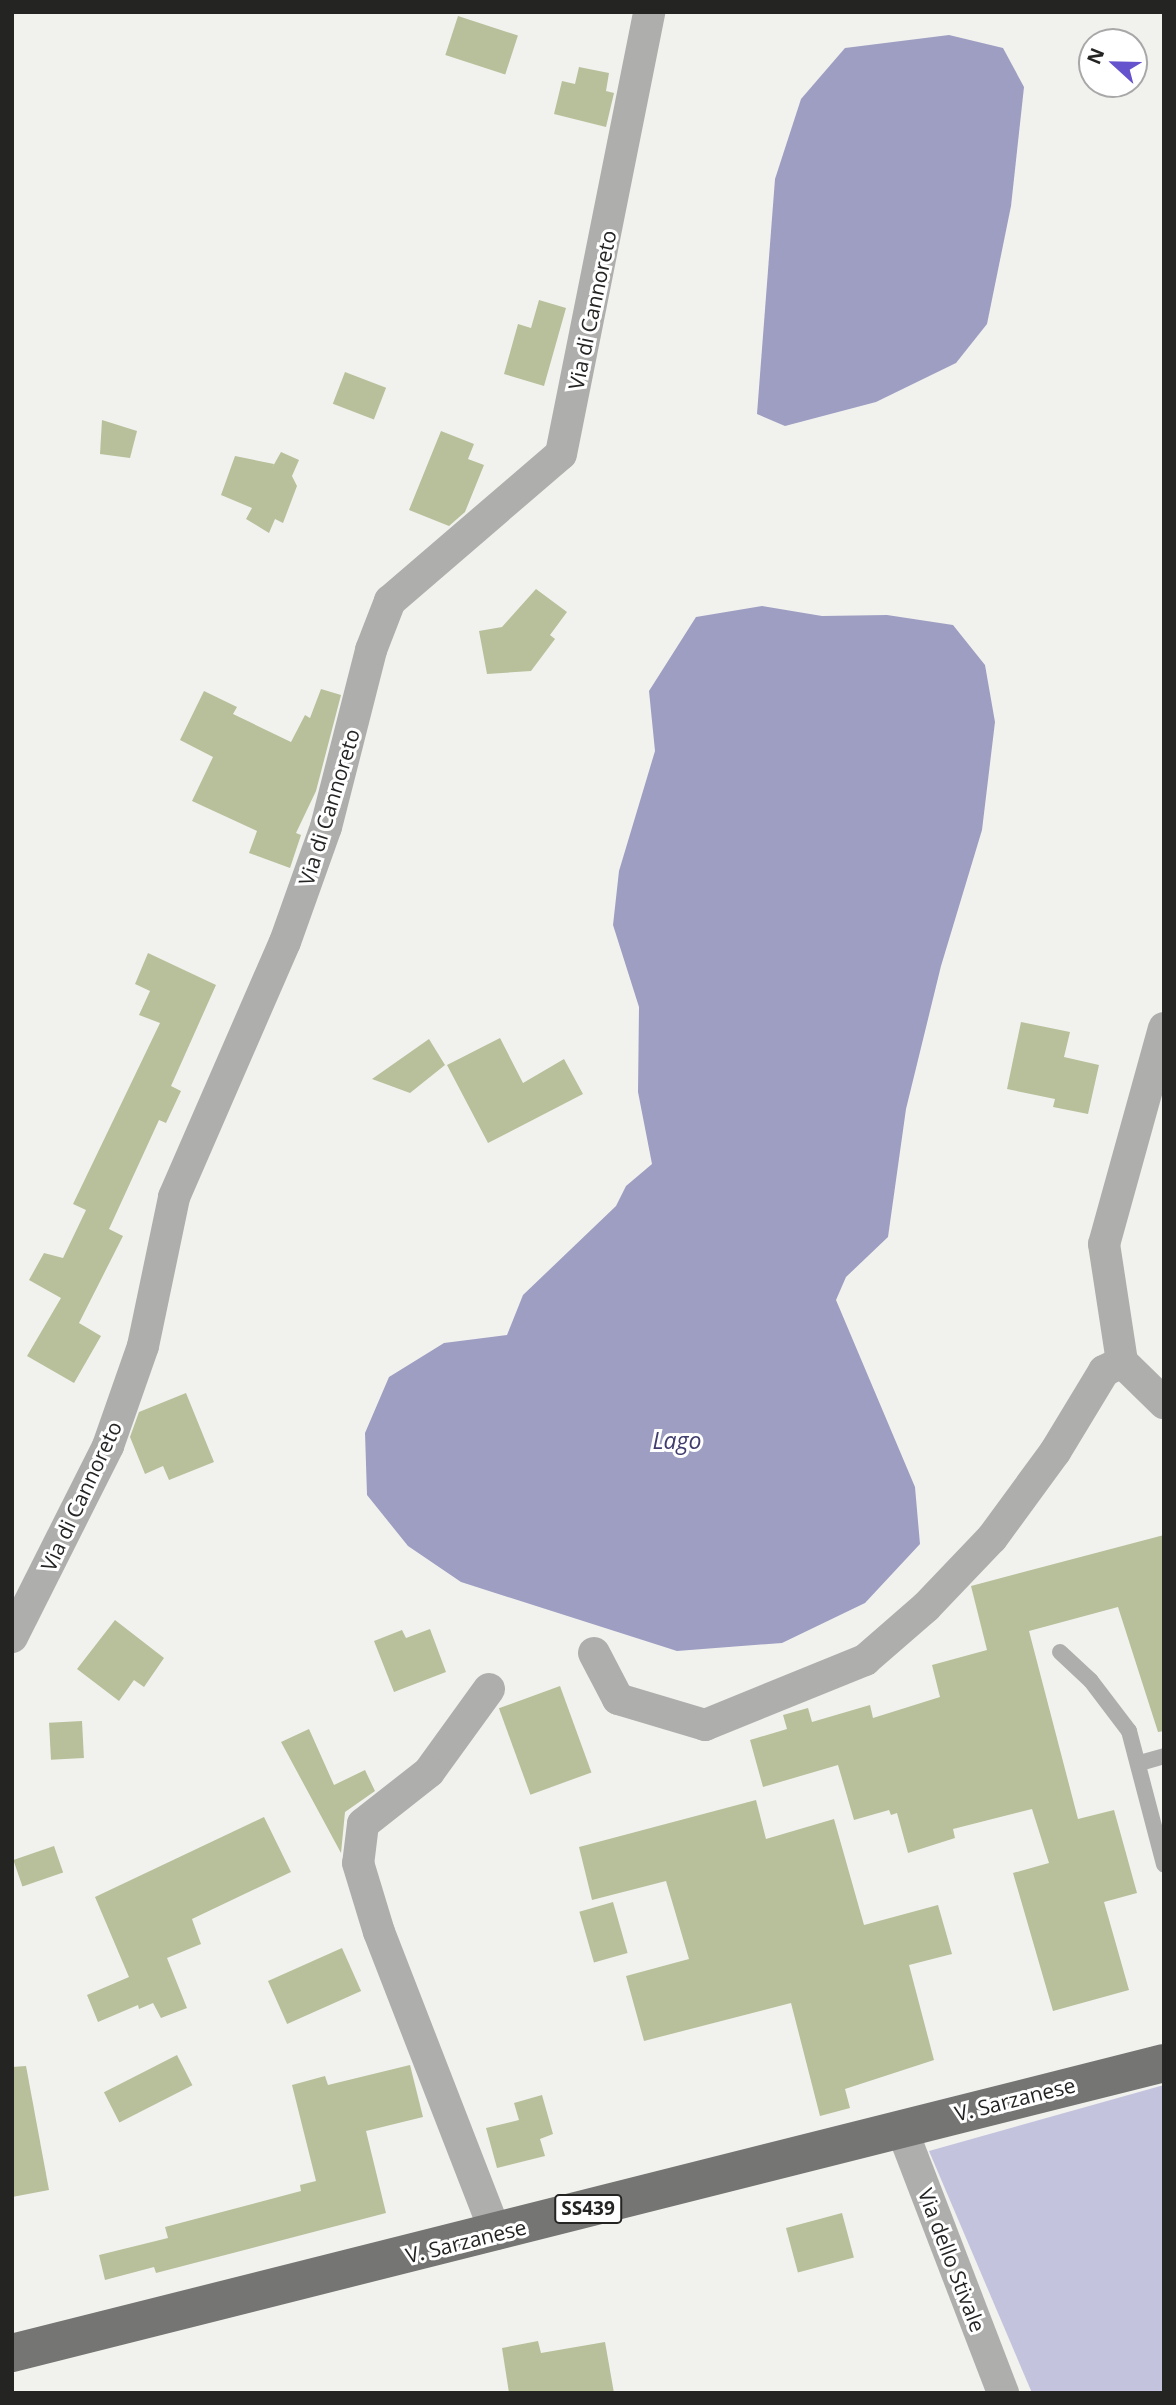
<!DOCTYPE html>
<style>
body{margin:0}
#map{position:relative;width:1176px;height:2405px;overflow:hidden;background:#f1f2ee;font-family:"Open Sans",sans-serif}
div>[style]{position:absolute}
.green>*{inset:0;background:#c3c3dd}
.water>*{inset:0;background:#9e9ec3}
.building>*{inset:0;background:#b7c09a;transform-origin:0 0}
.lane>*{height:16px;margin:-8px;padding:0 8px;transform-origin:8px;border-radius:8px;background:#aeaeac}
.street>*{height:32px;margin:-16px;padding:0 16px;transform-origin:16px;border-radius:16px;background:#aeaeac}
.primary>*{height:38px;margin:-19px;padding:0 19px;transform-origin:19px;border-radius:19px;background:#757673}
span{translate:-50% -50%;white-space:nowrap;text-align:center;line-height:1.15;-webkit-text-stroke:6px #fff;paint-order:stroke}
.shield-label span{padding:2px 5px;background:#fff;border:2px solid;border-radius:5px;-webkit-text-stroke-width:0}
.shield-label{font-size:19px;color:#242523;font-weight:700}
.street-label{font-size:21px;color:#242523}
.water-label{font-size:23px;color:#3f3c6e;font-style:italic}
.frame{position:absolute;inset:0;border:14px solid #242523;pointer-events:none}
.north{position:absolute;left:1078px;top:28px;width:70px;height:70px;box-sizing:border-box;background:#fff;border:2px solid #a7a8a7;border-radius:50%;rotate:292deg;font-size:19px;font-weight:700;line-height:28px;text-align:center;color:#242523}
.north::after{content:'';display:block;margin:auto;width:24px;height:32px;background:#6453cc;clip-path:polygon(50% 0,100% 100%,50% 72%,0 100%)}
</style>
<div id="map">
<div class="green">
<i style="clip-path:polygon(1164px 2085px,1164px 2393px,1032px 2393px,929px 2151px)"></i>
</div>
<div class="water">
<i style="clip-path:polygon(949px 35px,1003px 48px,1024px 87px,1011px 206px,987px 324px,956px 363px,876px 402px,785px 426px,757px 414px,775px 179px,801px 99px,845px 48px)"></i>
<i style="clip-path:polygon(762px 606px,822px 616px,887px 615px,953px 625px,985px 665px,995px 722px,982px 830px,941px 966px,906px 1109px,888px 1237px,846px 1277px,836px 1300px,915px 1487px,920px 1544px,865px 1603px,782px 1643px,677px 1651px,461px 1582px,408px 1546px,367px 1495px,365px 1433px,389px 1377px,444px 1343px,507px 1335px,523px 1295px,616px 1206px,626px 1186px,652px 1164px,638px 1092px,639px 1007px,613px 925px,619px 871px,655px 751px,649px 691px,696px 617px)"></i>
</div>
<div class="building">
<i style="left:458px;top:16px;width:63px;height:41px;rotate:18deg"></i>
<i style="clip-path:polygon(579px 67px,609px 73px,606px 91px,614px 93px,606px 127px,554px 114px,562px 81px,575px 84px)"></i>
<i style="clip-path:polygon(539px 300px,566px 308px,544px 386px,504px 374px,518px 324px,531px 328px)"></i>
<i style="left:345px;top:372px;width:44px;height:34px;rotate:21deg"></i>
<i style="clip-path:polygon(102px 420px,137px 431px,130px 458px,100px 454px)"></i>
<i style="clip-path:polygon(441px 431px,474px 444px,468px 459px,484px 465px,465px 512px,449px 526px,409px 510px)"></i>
<i style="clip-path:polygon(281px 452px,299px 460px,292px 476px,297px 486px,283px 523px,275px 519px,269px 533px,246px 519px,252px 508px,221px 495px,235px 456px,274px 464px,272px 468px)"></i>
<i style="clip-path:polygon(536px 589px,567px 612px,550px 635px,555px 639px,531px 671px,487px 674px,479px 631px,502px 627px)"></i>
<i style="clip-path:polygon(321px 689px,341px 695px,316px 791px,296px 833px,301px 835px,290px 868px,249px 853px,257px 831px,192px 801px,213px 757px,180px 740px,204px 691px,237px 707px,233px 714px,291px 742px,305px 715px,310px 718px)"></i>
<i style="clip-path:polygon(148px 953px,216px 985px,171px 1086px,181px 1091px,166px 1123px,159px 1120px,109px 1229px,123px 1236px,79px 1323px,101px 1336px,74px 1383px,27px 1356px,61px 1298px,29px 1280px,44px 1253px,63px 1258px,86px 1210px,73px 1204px,160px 1023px,139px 1015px,150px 991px,135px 984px)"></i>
<i style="clip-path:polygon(1021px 1022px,1070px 1032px,1064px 1057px,1099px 1065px,1088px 1114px,1053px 1107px,1055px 1099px,1007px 1089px)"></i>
<i style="clip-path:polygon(500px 1038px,523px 1083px,564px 1059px,583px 1094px,488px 1143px,447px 1065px)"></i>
<i style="clip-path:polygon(429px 1039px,445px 1065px,410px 1093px,372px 1079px)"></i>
<i style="clip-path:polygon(186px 1393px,214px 1462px,169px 1480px,163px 1466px,145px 1474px,130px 1437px,139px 1412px)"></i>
<i style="clip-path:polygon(1164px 1535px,1164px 1731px,1158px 1732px,1118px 1607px,1029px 1631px,1078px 1819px,1114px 1810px,1137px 1893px,1104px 1902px,1129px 1990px,1053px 2011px,1013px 1873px,1049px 1863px,1032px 1809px,953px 1829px,955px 1838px,908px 1853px,897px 1813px,891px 1815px,889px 1810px,854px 1820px,838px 1765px,763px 1787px,750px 1740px,787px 1729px,783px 1715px,808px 1708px,812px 1722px,870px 1705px,873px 1718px,940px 1697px,932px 1665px,987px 1650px,971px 1586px)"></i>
<i style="clip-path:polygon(115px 1620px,164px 1658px,144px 1687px,134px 1680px,119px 1701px,77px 1669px)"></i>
<i style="clip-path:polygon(430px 1629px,446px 1672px,394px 1692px,374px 1641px,402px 1630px,406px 1638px)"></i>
<i style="left:560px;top:1686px;width:92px;height:65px;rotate:70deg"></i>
<i style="left:82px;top:1721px;width:37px;height:33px;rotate:87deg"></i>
<i style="clip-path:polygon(309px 1729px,334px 1785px,365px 1770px,375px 1791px,345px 1812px,341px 1853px,281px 1742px)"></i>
<i style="clip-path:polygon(756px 1800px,766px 1839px,834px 1819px,864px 1925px,938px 1905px,952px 1954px,909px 1965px,934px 2060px,845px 2089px,850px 2108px,820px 2116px,791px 2003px,644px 2041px,626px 1976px,689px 1959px,666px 1881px,592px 1900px,579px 1847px)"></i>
<i style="clip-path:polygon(264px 1817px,291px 1872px,192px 1919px,201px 1944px,167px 1958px,187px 2008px,161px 2018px,153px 2003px,139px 2009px,138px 2005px,98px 2022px,87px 1995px,129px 1977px,95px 1897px)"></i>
<i style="left:54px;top:1846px;width:28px;height:43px;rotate:71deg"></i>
<i style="left:613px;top:1902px;width:53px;height:35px;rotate:74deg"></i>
<i style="left:342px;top:1948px;width:47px;height:81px;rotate:66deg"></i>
<i style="left:177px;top:2055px;width:34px;height:82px;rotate:63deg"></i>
<i style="clip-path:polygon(410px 2065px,423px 2117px,366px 2131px,386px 2213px,156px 2273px,154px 2267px,105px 2280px,99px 2255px,168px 2238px,165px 2227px,301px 2191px,300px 2185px,316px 2181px,292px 2085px,325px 2076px,328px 2085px)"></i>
<i style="clip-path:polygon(26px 2066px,49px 2190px,12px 2197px,12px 2067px)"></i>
<i style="clip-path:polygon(542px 2095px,553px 2134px,540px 2139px,545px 2156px,497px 2168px,486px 2128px,519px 2120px,514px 2103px)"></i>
<i style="left:842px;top:2213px;width:46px;height:58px;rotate:75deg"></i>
<i style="clip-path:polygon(538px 2341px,541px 2353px,605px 2342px,614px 2393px,509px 2393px,502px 2348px)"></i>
</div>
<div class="lane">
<i style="left:1060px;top:1652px;width:42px;rotate:43.1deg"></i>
<i style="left:1091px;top:1681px;width:63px;rotate:52.8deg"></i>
<i style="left:1129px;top:1731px;width:138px;rotate:75.3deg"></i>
<i style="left:1140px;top:1763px;width:25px;rotate:-16deg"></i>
</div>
<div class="street">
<i style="left:1164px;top:1028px;width:224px;rotate:105.5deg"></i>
<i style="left:1104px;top:1244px;width:119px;rotate:81.3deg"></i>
<i style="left:1122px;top:1362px;width:59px;rotate:44.3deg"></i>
<i style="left:12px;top:1637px;width:214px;rotate:-63.3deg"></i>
<i style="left:108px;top:1446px;width:106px;rotate:-70.7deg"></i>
<i style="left:143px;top:1346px;width:152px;rotate:-78.2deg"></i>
<i style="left:174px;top:1197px;width:278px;rotate:-66.5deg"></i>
<i style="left:285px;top:942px;width:122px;rotate:-70.4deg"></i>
<i style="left:326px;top:827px;width:183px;rotate:-75.7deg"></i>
<i style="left:371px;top:650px;width:53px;rotate:-68.8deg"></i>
<i style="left:390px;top:601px;width:225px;rotate:-40.7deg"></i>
<i style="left:561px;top:454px;width:451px;rotate:-78.7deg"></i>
<i style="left:594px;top:1653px;width:52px;rotate:62.4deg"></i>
<i style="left:618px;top:1699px;width:91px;rotate:16.6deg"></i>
<i style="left:705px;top:1725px;width:173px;rotate:-22.1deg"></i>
<i style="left:865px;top:1660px;width:81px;rotate:-41deg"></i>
<i style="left:926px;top:1607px;width:95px;rotate:-46.3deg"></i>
<i style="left:992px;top:1538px;width:107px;rotate:-53.8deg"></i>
<i style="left:1055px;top:1452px;width:95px;rotate:-58.8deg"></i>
<i style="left:1104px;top:1371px;width:20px;rotate:-27deg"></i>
<i style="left:489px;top:1689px;width:102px;rotate:125.9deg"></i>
<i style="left:429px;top:1772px;width:84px;rotate:141.8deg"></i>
<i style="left:363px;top:1824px;width:39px;rotate:97deg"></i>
<i style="left:358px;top:1863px;width:72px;rotate:73.1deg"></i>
<i style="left:379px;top:1932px;width:324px;rotate:68.8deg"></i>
<i style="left:901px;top:2127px;width:285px;rotate:69deg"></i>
</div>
<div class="primary">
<i style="left:12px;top:2353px;width:1188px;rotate:-14.13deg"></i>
</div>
<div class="shield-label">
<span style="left:588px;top:2209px">SS439</span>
</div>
<div class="street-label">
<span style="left:592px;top:310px;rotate:-78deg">Via di Cannoreto</span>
<span style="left:329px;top:807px;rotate:-73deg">Via di Cannoreto</span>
<span style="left:81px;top:1496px;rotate:-65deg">Via di Cannoreto</span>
<span style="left:1015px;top:2099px;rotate:-14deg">V. Sarzanese</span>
<span style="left:466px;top:2241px;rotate:-14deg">V. Sarzanese</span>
<span style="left:952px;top:2260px;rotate:69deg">Via dello Stivale</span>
</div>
<div class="water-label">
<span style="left:677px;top:1440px">Lago</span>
</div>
<div class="frame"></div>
<div class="north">N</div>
</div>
